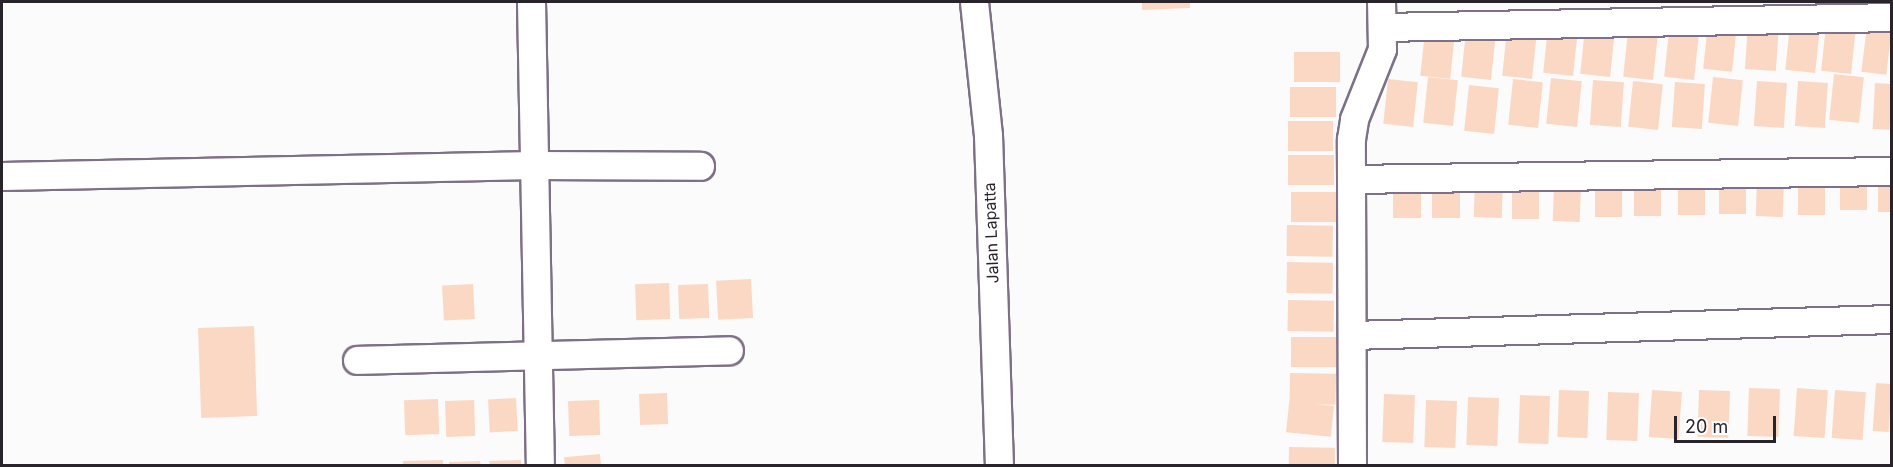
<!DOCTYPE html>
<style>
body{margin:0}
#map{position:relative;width:1893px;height:467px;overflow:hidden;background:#fbfbfb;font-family:Inter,sans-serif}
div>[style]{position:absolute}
.building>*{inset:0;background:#fbd8c4;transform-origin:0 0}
.roads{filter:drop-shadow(2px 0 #7e7086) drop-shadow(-2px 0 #7e7086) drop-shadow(0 2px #7e7086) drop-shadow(0 -2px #7e7086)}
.street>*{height:27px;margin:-13.5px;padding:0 13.5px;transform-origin:13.5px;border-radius:13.5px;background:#fff}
span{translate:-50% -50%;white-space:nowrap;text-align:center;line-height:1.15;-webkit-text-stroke:5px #fff;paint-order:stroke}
.street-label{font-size:16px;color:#29232c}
.frame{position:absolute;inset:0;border:3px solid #29232c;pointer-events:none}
.scale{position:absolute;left:1674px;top:416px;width:102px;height:27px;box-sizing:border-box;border:3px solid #29232c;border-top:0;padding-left:8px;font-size:18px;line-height:21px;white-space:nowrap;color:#29232c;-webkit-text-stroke:4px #fff;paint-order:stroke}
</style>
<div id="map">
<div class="building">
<i style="clip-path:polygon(1142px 2px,1190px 2px,1190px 8px,1142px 10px)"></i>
<i style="left:1708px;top:23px;width:29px;height:46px;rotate:6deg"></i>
<i style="left:1748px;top:24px;width:31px;height:45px;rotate:4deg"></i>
<i style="left:1790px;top:25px;width:30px;height:45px;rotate:6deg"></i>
<i style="left:1826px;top:25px;width:30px;height:46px;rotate:6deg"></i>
<i style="left:1867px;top:26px;width:25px;height:46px;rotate:7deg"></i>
<i style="left:1548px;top:27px;width:30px;height:46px;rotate:6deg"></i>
<i style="left:1585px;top:28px;width:30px;height:46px;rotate:6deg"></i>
<i style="left:1507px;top:30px;width:30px;height:46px;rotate:6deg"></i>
<i style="left:1425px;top:31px;width:30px;height:45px;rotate:6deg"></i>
<i style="left:1466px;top:31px;width:30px;height:46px;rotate:6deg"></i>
<i style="left:1628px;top:31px;width:30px;height:46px;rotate:6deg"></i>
<i style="left:1669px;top:31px;width:30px;height:46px;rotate:6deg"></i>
<i style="left:1294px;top:52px;width:46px;height:30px"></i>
<i style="left:1834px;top:74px;width:30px;height:46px;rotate:6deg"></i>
<i style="left:1428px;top:77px;width:30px;height:46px;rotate:6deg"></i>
<i style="left:1713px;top:77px;width:30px;height:46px;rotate:6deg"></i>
<i style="left:1551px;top:78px;width:31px;height:46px;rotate:6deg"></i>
<i style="left:1388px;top:79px;width:30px;height:45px;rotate:6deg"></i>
<i style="left:1513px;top:79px;width:30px;height:46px;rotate:6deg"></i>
<i style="left:1593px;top:80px;width:31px;height:45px;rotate:4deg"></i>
<i style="left:1633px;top:81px;width:30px;height:46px;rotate:6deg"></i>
<i style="left:1757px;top:81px;width:30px;height:45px;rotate:4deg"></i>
<i style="left:1798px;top:81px;width:30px;height:45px;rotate:4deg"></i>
<i style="left:1675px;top:82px;width:30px;height:45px;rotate:4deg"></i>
<i style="left:1875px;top:83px;width:17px;height:46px;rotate:3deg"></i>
<i style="left:1469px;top:85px;width:30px;height:46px;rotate:6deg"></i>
<i style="left:1290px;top:87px;width:46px;height:30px"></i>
<i style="left:1288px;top:121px;width:45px;height:30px"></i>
<i style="left:1288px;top:155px;width:46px;height:30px"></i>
<i style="left:1840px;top:175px;width:27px;height:35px"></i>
<i style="left:1878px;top:177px;width:14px;height:35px"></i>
<i style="left:1678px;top:179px;width:27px;height:36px"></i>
<i style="left:1719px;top:179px;width:27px;height:35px"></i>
<i style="left:1798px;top:179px;width:27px;height:36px"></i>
<i style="left:1503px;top:180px;width:38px;height:28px;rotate:92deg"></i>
<i style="left:1634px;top:180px;width:27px;height:36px"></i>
<i style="left:1784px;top:180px;width:37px;height:27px;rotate:92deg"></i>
<i style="left:1421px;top:181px;width:37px;height:28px;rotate:90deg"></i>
<i style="left:1539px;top:181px;width:38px;height:27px;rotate:90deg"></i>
<i style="left:1432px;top:182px;width:28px;height:36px"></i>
<i style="left:1595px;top:182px;width:27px;height:35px"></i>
<i style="left:1581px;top:184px;width:38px;height:27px;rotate:92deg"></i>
<i style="left:1291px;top:192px;width:45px;height:30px"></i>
<i style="left:1287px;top:225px;width:46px;height:31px;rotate:1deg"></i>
<i style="left:1287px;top:262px;width:46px;height:31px;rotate:1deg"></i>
<i style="left:751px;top:279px;width:39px;height:35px;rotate:87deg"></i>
<i style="left:669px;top:283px;width:36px;height:34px;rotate:88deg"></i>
<i style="left:473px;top:284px;width:35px;height:31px;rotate:87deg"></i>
<i style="left:708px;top:284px;width:34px;height:30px;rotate:88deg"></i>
<i style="left:1288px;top:300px;width:46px;height:31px;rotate:1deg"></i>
<i style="left:254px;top:326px;width:90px;height:56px;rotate:88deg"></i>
<i style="left:1291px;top:337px;width:45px;height:30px"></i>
<i style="left:1290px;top:373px;width:46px;height:31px;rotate:1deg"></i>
<i style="left:1876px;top:383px;width:16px;height:48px;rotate:4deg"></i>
<i style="left:1749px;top:388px;width:31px;height:48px;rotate:2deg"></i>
<i style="left:1797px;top:388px;width:31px;height:48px;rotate:4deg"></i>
<i style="left:1559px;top:390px;width:30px;height:47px;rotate:2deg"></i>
<i style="left:1652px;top:390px;width:30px;height:47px;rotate:4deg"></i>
<i style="left:1699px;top:390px;width:31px;height:47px;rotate:2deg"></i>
<i style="left:1835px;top:390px;width:31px;height:48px;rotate:4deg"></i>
<i style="left:1608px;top:392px;width:31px;height:48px;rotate:2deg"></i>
<i style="left:667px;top:393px;width:31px;height:28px;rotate:88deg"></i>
<i style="left:1384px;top:394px;width:31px;height:48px;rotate:2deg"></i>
<i style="left:1520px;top:395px;width:30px;height:48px;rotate:2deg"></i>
<i style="left:1468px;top:397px;width:31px;height:48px;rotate:2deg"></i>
<i style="left:516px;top:398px;width:33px;height:28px;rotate:87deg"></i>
<i style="left:438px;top:399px;width:35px;height:34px;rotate:88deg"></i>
<i style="left:474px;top:400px;width:36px;height:29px;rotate:88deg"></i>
<i style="left:599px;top:400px;width:35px;height:31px;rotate:88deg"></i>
<i style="left:1426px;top:400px;width:31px;height:47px;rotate:2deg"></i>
<i style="left:1334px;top:406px;width:31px;height:45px;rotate:96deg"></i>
<i style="left:1289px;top:447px;width:46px;height:19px;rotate:1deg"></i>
<i style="left:600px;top:454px;width:12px;height:36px;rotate:85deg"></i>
<i style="clip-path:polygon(443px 460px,443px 466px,403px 466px,403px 461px)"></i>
<i style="clip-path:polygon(521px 460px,521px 466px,490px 466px,489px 461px)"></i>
<i style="clip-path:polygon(480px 461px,481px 466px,449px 466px,449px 462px)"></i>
</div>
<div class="roads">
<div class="street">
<i style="left:531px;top:2px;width:464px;rotate:88.9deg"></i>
<i style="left:974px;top:2px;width:134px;rotate:84deg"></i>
<i style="left:988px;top:135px;width:331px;rotate:88.1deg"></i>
<i style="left:1382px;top:27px;width:510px;rotate:-1.12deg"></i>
<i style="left:2px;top:176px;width:533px;rotate:-1.18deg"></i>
<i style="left:535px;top:165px;width:165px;rotate:0.3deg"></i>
<i style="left:1351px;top:179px;width:541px;rotate:-0.85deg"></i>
<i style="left:1352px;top:335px;width:540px;rotate:-1.7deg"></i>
<i style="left:357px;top:360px;width:372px;rotate:-1.5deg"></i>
<i style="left:1352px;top:466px;width:327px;rotate:-90.2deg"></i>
<i style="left:1351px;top:139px;width:20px;rotate:-81deg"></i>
<i style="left:1354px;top:119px;width:75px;rotate:-68.2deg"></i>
<i style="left:1382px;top:49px;width:47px;rotate:-91.2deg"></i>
</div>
</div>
<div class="street-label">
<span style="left:991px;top:233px;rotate:-92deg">Jalan Lapatta</span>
</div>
<div class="frame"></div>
<div class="scale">20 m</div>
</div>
